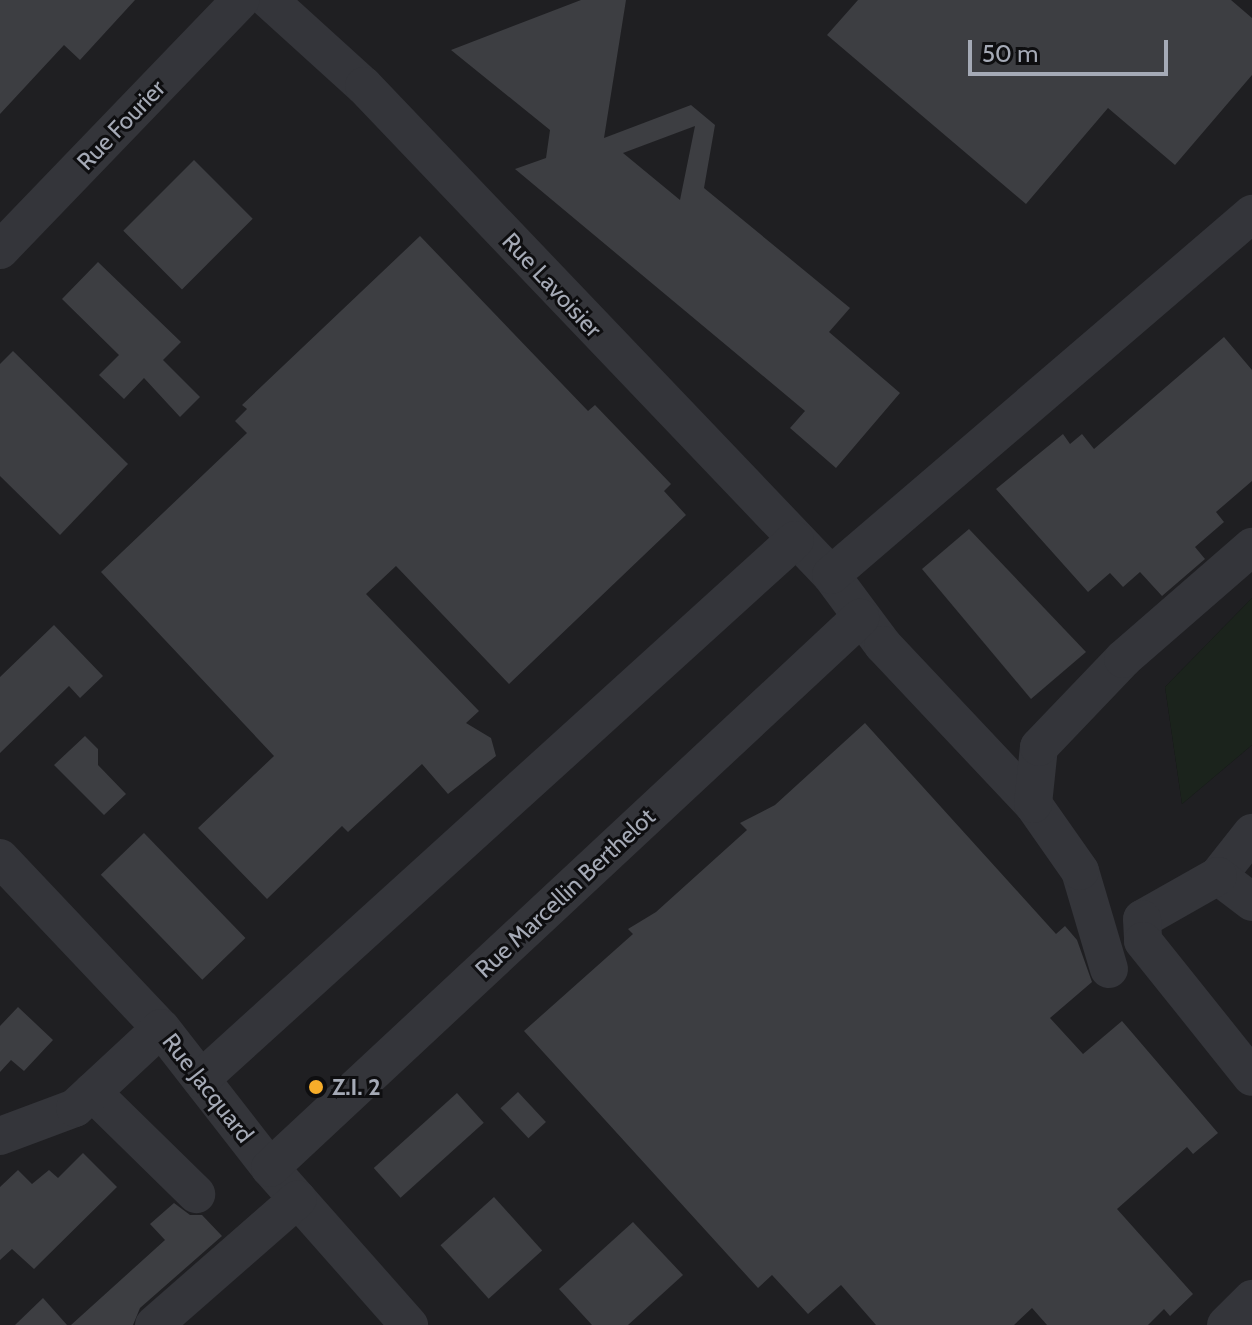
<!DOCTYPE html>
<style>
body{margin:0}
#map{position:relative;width:1252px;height:1325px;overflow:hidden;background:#131315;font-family:Cabin,sans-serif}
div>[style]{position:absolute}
.built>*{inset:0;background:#1f1f22}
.green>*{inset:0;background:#1b231c}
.building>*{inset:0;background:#3d3e42;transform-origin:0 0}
.minor>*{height:38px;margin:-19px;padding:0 19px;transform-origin:19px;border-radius:19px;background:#34353a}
.dots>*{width:22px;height:22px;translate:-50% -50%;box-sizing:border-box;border:4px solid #0e0e10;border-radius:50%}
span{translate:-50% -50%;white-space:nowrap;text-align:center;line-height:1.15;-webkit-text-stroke:6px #0e0e10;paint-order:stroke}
.street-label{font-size:24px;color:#a5aab6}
.poi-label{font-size:24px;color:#a5aab6;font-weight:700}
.left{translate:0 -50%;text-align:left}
.scale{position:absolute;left:968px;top:40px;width:200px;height:36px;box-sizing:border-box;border:4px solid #a5aab6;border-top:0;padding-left:10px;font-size:24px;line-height:28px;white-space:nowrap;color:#a5aab6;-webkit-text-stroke:6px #0e0e10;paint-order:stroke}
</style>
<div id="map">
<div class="built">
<i style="clip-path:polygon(0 0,1252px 0,1252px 598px,1165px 687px,1182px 804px,1252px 745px,1252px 1325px,0 1325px)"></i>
</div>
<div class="green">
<i style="clip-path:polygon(1252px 598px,1252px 745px,1182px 804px,1165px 687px)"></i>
</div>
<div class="building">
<i style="clip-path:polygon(0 0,135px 0,80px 60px,64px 45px,0 114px)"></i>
<i style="clip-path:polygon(evenodd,581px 0,626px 0,604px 138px,691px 105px,715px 125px,704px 188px,850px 308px,829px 332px,900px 393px,836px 468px,790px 428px,805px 411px,515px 169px,546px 158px,550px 130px,451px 50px,581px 0,695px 126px,680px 200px,623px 153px,695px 126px)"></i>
<i style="clip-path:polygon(858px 0,1231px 0,1252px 18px,1252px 75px,1175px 165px,1108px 108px,1026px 204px,827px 35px)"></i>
<i style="left:194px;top:160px;width:83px;height:100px;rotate:45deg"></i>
<i style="clip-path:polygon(420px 236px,588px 411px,595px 405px,671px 484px,664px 491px,686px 515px,509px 684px,396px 566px,366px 594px,479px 711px,466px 723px,491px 738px,496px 756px,448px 794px,422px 764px,348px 832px,342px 826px,267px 899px,198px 828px,274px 756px,101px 572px,247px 433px,235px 421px,247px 409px,242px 405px)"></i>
<i style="clip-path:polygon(98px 262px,181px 342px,163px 360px,200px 397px,180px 417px,144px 378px,124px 399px,99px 375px,119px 355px,62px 299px)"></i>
<i style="clip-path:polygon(1224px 337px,1252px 370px,1252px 481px,1216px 512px,1224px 522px,1195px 547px,1205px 559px,1162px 596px,1140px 572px,1123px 587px,1110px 573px,1088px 592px,996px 489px,1063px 434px,1070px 444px,1082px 434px,1094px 449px)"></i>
<i style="clip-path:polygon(13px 351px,128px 464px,60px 535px,0 476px,0 364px)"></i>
<i style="clip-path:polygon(969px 529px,1086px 652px,1031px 699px,922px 569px)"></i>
<i style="clip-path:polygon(54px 625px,103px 676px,80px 698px,69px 686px,0 753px,0 677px)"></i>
<i style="clip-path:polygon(865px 723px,1056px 934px,1065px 926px,1077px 940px,1092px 982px,1050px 1018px,1083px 1054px,1122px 1021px,1218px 1133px,1193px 1154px,1187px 1147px,1117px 1209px,1193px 1294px,1170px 1316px,1164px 1309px,1148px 1325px,1047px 1325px,1032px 1308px,1014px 1325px,876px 1325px,841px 1285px,808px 1314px,772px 1275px,758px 1288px,524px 1031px,633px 934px,628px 929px,656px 912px,747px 830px,740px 823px,775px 805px)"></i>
<i style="clip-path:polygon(85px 736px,98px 749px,98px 765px,126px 794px,104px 815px,54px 765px)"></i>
<i style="left:144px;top:833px;width:146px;height:60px;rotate:46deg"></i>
<i style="clip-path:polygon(18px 1007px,53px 1040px,24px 1071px,11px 1060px,0 1072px,0 1026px)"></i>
<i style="left:518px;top:1092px;width:41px;height:24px;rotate:47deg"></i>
<i style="left:457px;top:1093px;width:40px;height:112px;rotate:48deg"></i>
<i style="clip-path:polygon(83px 1153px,117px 1187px,34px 1269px,12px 1249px,0 1260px,0 1187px,18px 1170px,32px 1184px,49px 1170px,58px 1178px)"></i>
<i style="left:494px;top:1197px;width:72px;height:72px;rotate:48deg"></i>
<i style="clip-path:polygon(174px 1203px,190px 1215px,202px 1215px,222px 1236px,140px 1308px,133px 1325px,71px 1325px,165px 1240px,150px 1224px)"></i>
<i style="clip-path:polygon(633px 1222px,683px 1275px,628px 1325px,592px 1325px,559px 1289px)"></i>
<i style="clip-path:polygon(43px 1298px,67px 1325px,15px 1325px)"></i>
</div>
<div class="minor">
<i style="left:269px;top:0;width:128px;rotate:42.2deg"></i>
<i style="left:364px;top:86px;width:676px;rotate:46.32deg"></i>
<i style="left:831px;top:575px;width:87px;rotate:53.4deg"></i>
<i style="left:883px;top:645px;width:219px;rotate:46.7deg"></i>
<i style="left:0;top:250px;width:347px;rotate:-46.1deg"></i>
<i style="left:831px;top:575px;width:555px;rotate:-40.61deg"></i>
<i style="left:0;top:858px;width:234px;rotate:46.6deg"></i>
<i style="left:161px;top:1028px;width:177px;rotate:52.1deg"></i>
<i style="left:270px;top:1168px;width:210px;rotate:48.5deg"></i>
<i style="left:1218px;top:876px;width:55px;rotate:-51.7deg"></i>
<i style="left:1252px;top:902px;width:43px;rotate:-142.6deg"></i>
<i style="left:1218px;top:876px;width:87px;rotate:150.5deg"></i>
<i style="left:1142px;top:919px;width:22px;rotate:87deg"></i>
<i style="left:1143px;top:941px;width:174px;rotate:51.3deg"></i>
<i style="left:1109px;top:969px;width:102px;rotate:-106.5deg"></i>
<i style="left:1080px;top:871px;width:82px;rotate:-125deg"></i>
<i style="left:1033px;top:804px;width:57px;rotate:-84deg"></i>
<i style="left:1039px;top:747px;width:122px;rotate:-46.3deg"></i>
<i style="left:1123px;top:659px;width:171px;rotate:-41deg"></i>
<i style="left:201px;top:1079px;width:802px;rotate:-42.22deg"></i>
<i style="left:92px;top:1092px;width:146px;rotate:44.4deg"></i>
<i style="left:0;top:1136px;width:80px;rotate:-20.5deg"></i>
<i style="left:75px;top:1108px;width:117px;rotate:-42.9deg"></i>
<i style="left:270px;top:1168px;width:807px;rotate:-42.99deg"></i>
<i style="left:154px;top:1325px;width:191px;rotate:-41.2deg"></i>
<i style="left:1226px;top:1325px;width:37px;rotate:-45deg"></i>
</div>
<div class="dots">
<i style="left:316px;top:1087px;background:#f7ad2a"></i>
</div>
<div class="street-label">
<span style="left:121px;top:125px;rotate:-46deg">Rue Fourier</span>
<span style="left:552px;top:285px;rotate:47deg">Rue Lavoisier</span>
<span style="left:565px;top:893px;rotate:-43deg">Rue Marcellin Berthelot</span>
<span style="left:208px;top:1088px;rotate:52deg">Rue Jacquard</span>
</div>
<div class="poi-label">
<span class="left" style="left:332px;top:1087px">Z.I. 2</span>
</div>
<div class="scale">50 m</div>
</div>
